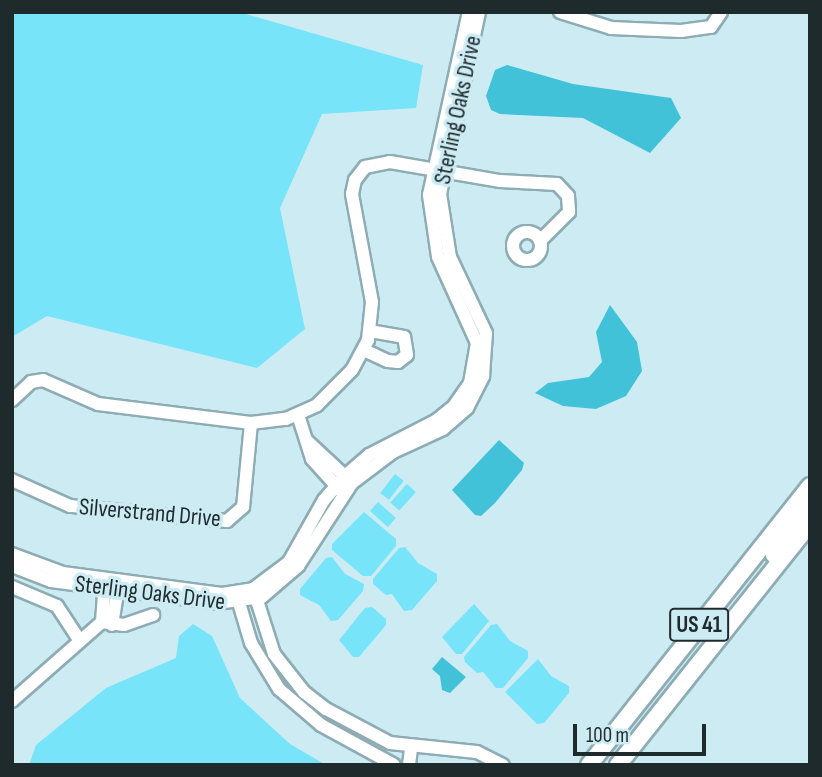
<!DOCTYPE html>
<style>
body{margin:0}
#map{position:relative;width:822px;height:777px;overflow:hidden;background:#ccebf2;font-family:"Sofia Sans Condensed",sans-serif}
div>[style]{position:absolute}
.green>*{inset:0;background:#77e4fa;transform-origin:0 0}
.water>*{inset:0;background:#42c2d9}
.roads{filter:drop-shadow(2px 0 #8eacb3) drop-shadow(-2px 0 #8eacb3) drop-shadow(0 2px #8eacb3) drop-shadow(0 -2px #8eacb3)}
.minor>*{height:12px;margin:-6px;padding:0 6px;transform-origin:6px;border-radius:6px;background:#fff}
.minor>.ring{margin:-6px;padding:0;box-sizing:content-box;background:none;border:12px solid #fff;border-radius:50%}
.major>*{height:16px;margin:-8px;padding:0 8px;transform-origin:8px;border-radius:8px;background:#fff}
span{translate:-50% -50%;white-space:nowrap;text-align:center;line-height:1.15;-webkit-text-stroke:7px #ccebf2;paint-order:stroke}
.shield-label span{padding:2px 5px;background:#ccebf2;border:2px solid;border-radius:5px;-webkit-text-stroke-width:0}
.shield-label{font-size:23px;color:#1f2a2d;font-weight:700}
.street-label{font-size:24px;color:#1f2a2d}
.frame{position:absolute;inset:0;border:14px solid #1f2a2d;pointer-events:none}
.scale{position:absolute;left:573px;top:724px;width:133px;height:32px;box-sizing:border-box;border:4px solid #1f2a2d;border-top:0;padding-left:9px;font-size:21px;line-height:24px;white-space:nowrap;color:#1f2a2d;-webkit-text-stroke:5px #ccebf2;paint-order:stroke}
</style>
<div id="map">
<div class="green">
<i style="clip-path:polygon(12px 12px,239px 12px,423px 65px,416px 108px,322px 114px,280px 208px,305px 329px,257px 368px,47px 316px,12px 337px)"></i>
<i style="left:395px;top:474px;width:11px;height:24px;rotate:38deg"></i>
<i style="left:407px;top:484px;width:12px;height:25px;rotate:42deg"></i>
<i style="left:378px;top:502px;width:24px;height:12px;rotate:42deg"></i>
<i style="clip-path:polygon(364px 512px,396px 539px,396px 546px,371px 576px,363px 576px,332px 550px,332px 544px)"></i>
<i style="clip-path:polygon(405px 547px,418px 563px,437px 574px,437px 581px,412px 610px,404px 611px,392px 594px,386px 595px,373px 584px,373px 579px,399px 548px)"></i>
<i style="clip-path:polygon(332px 557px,345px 574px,364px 584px,363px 591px,338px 620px,331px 621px,319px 605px,300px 595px,300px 589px,326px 558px)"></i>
<i style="clip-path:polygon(474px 604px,489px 621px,462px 654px,456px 654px,442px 637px)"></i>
<i style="clip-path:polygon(372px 607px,386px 619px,386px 625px,359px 657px,353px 657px,339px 640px,365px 608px)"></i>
<i style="clip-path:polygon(193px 624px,212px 636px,240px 698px,290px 744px,326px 765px,29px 765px,36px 745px,106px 688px,176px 658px,179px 636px)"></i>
<i style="clip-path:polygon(497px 624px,510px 641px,528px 651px,528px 658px,503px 688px,496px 688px,483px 672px,477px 673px,465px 662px,464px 657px,491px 625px)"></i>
<i style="clip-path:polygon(538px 659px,551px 676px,569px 686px,569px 693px,544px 723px,537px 724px,505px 692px)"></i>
</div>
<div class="water">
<i style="clip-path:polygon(507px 65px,573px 84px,671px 98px,681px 118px,650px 153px,583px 118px,500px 114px,491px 110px,486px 96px,495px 70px)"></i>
<i style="clip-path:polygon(610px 305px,637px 342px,642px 371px,626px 396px,596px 409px,563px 406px,535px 393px,548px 383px,589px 377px,602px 362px,596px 332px)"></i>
<i style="clip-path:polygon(499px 440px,524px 463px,522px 470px,495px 503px,481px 516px,475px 515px,452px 490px)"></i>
<i style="clip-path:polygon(442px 657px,466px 677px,450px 693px,442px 690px,440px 676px,432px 669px)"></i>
</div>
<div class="roads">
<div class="minor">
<i style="left:560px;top:12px;width:53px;rotate:17.4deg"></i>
<i style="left:611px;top:28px;width:70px;rotate:2.5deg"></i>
<i style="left:681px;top:31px;width:30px;rotate:-8deg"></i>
<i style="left:711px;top:27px;width:18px;rotate:-56deg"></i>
<i class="ring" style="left:513px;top:232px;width:16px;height:16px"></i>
<i style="left:364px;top:350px;width:26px;rotate:25deg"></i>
<i style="left:388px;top:361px;width:10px;rotate:6deg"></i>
<i style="left:398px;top:362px;width:11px;rotate:-38deg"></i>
<i style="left:407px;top:355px;width:18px;rotate:-99deg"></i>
<i style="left:404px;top:337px;width:35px;rotate:-170deg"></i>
<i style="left:12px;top:400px;width:26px;rotate:-43deg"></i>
<i style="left:31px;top:382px;width:12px;rotate:-9deg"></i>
<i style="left:43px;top:380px;width:60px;rotate:23.6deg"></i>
<i style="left:98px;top:404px;width:154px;rotate:7.1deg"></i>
<i style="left:251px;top:423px;width:84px;rotate:95.4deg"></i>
<i style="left:243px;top:507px;width:21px;rotate:139deg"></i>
<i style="left:227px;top:521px;width:158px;rotate:-174.5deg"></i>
<i style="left:70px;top:506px;width:64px;rotate:-155.9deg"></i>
<i style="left:298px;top:415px;width:46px;rotate:72.3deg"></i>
<i style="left:312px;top:459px;width:42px;rotate:47.9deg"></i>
<i style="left:251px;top:423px;width:35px;rotate:-7deg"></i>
<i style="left:286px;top:419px;width:34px;rotate:-24deg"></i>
<i style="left:317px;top:405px;width:49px;rotate:-45deg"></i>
<i style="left:352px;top:370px;width:34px;rotate:-62deg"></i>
<i style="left:368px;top:340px;width:38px;rotate:-84deg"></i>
<i style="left:372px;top:302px;width:110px;rotate:-100.5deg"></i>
<i style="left:352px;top:194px;width:14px;rotate:-78deg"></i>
<i style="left:355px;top:180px;width:16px;rotate:-52deg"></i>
<i style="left:365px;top:167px;width:25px;rotate:-11deg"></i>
<i style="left:390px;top:162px;width:112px;rotate:9.8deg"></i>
<i style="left:500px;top:181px;width:57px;rotate:3deg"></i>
<i style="left:557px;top:184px;width:16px;rotate:47deg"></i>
<i style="left:568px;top:196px;width:16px;rotate:86deg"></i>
<i style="left:569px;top:212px;width:41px;rotate:135deg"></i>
<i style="left:307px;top:441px;width:59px;rotate:42.9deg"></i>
<i style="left:12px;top:554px;width:54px;rotate:20.4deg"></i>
<i style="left:63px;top:573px;width:160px;rotate:7.5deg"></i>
<i style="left:222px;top:594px;width:31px;rotate:-9deg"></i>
<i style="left:253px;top:589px;width:45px;rotate:-36.9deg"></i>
<i style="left:289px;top:562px;width:71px;rotate:-60.6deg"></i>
<i style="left:324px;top:500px;width:32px;rotate:-49deg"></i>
<i style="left:345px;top:476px;width:32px;rotate:-41deg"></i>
<i style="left:369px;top:455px;width:76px;rotate:-27.2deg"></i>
<i style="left:437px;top:420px;width:22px;rotate:-39deg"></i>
<i style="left:454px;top:406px;width:28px;rotate:-55deg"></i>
<i style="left:470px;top:383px;width:41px;rotate:-80.1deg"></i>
<i style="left:477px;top:343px;width:94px;rotate:-114.4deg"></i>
<i style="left:438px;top:257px;width:63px;rotate:-98.3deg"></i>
<i style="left:429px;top:195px;width:187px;rotate:-77.7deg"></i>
<i style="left:12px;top:566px;width:42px;rotate:21deg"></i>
<i style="left:51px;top:581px;width:167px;rotate:7.5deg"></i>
<i style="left:217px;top:603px;width:45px;rotate:-7.6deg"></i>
<i style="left:262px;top:597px;width:48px;rotate:-40.7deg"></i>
<i style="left:298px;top:566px;width:99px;rotate:-57deg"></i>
<i style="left:352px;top:483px;width:51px;rotate:-37.1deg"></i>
<i style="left:393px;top:452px;width:55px;rotate:-24.7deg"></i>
<i style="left:443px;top:429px;width:32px;rotate:-41deg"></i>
<i style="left:467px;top:408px;width:36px;rotate:-63deg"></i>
<i style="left:483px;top:376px;width:43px;rotate:-86deg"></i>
<i style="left:486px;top:333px;width:84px;rotate:-115.3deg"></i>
<i style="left:450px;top:257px;width:64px;rotate:-99deg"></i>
<i style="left:440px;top:194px;width:186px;rotate:-77.9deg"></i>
<i style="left:12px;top:587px;width:49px;rotate:22.9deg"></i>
<i style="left:57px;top:606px;width:42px;rotate:56.7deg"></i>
<i style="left:254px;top:591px;width:66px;rotate:72.4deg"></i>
<i style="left:274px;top:654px;width:48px;rotate:51.7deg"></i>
<i style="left:304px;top:692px;width:28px;rotate:38deg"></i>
<i style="left:326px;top:709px;width:72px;rotate:28deg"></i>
<i style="left:390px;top:743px;width:87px;rotate:5.9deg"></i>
<i style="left:477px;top:752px;width:29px;rotate:27deg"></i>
<i style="left:237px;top:596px;width:49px;rotate:73.4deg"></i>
<i style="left:251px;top:643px;width:54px;rotate:58.7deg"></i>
<i style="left:279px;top:689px;width:55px;rotate:40.6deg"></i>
<i style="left:321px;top:725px;width:83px;rotate:28.7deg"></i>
<i style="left:102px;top:622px;width:22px;rotate:8deg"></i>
<i style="left:124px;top:625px;width:31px;rotate:-19deg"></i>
<i style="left:112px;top:625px;width:45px;rotate:-81deg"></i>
<i style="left:12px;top:701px;width:120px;rotate:-41.3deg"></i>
<i style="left:102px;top:622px;width:42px;rotate:-85.9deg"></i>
<i style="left:409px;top:765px;width:17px;rotate:-83deg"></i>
</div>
<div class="major">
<i style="left:774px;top:555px;width:63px;rotate:-55.3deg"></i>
<i style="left:589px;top:765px;width:356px;rotate:-51.6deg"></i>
<i style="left:618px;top:765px;width:308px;rotate:-51.5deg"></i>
</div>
</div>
<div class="shield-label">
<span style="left:699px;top:625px">US 41</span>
</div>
<div class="street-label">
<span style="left:458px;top:110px;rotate:-78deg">Sterling Oaks Drive</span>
<span style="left:150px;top:513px;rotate:5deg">Silverstrand Drive</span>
<span style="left:150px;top:593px;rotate:7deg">Sterling Oaks Drive</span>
</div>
<div class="frame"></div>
<div class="scale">100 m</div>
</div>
